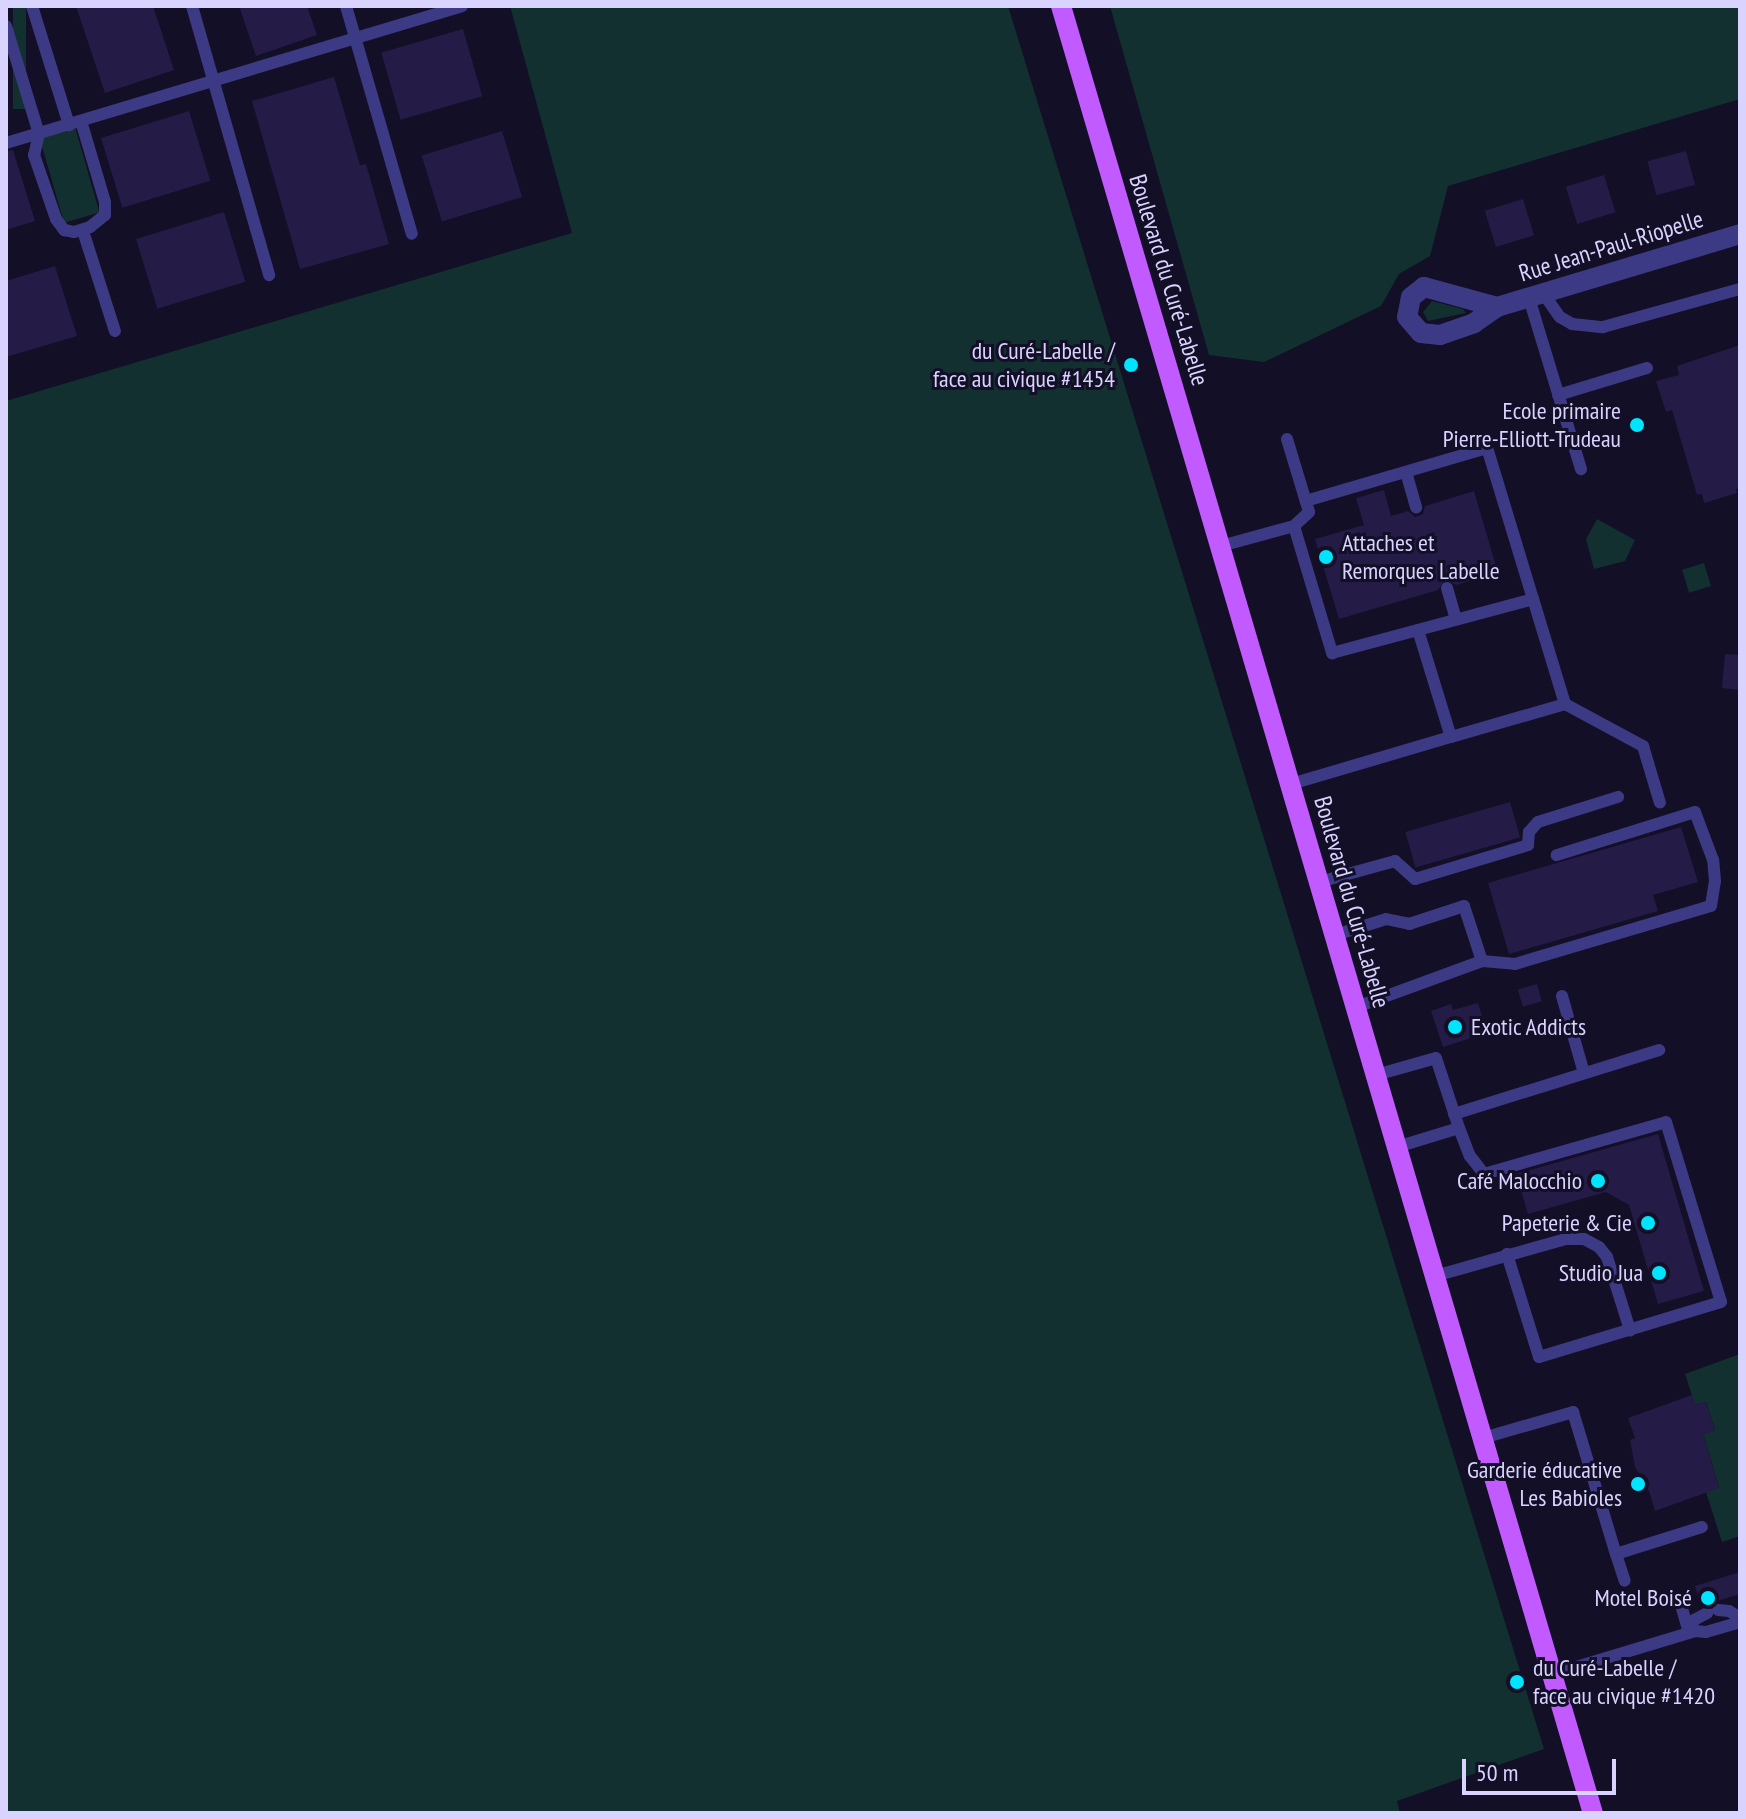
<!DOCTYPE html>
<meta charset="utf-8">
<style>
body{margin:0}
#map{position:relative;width:1746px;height:1819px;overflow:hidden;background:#130f26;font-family:"PT Sans Narrow",sans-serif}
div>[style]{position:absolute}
.green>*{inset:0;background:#12302f;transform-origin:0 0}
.building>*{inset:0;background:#241b47;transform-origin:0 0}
.service>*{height:12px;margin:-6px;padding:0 6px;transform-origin:6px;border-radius:6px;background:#3d3a85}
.minor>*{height:20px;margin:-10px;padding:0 10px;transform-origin:10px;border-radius:10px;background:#3d3a85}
.primary>*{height:20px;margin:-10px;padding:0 10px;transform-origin:10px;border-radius:10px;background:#c25bff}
.dots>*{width:22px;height:22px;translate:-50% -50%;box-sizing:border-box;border:4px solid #130f26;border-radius:50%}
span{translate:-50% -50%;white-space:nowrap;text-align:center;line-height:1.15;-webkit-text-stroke:6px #130f26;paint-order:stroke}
.street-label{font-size:24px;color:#d9d4ff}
.poi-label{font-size:24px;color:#d9d4ff}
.right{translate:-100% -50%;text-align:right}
.left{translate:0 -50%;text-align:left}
.frame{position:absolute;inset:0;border:8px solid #d9d4ff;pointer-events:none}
.scale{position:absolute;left:1462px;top:1759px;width:154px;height:36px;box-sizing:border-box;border:4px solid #d9d4ff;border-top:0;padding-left:10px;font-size:24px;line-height:28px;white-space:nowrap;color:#d9d4ff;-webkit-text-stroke:6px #130f26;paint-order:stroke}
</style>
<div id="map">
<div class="green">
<i style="left:13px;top:6px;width:13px;height:103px"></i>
<i style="clip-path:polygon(510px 6px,1008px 6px,1544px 1749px,1397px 1801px,1400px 1813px,6px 1813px,6px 401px,572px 233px)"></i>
<i style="clip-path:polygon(1110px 6px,1740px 6px,1740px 99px,1448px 186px,1430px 256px,1399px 274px,1381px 306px,1264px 362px,1209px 355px)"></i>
<i style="left:75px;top:127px;width:89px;height:37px;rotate:74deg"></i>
<i style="clip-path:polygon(1432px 301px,1463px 309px,1466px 313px,1428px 321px,1423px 312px)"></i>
<i style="clip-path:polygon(1597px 519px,1635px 540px,1625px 561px,1594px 569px,1586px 539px)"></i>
<i style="left:1704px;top:563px;width:24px;height:23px;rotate:73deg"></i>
<i style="clip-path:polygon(1740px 1354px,1740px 1536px,1722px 1542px,1706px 1492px,1719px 1487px,1703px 1434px,1715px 1430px,1706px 1402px,1695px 1405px,1685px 1374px)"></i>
</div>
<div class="building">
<i style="clip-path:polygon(76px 6px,153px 6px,174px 70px,105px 93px)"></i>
<i style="clip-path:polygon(239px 6px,307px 6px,317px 35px,256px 56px)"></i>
<i style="left:463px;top:29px;width:70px;height:85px;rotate:74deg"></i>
<i style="clip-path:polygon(334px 77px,360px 165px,366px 164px,389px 244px,300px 269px,252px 101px)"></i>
<i style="left:189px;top:111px;width:73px;height:92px;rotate:73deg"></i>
<i style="left:502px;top:131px;width:69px;height:84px;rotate:73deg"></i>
<i style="clip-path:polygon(13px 150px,35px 221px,6px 230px,6px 152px)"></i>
<i style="left:1686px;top:151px;width:35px;height:40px;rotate:75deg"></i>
<i style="left:1604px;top:175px;width:39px;height:40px;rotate:73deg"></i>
<i style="left:1523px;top:199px;width:38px;height:40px;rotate:73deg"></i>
<i style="left:224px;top:212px;width:73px;height:92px;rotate:73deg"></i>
<i style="clip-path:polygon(55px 266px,77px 336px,6px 357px,6px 281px)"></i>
<i style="clip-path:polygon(1740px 345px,1740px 488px,1736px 489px,1737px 493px,1704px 503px,1702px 494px,1697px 495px,1672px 410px,1666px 412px,1656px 381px,1679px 375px,1677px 366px)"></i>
<i style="clip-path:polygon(1384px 490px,1391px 516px,1408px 511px,1415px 517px,1423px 514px,1425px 506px,1474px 491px,1498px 573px,1456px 585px,1445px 579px,1438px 590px,1339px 619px,1315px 539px,1364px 525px,1356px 498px)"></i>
<i style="clip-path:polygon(1725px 654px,1740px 655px,1740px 690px,1722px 688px)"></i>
<i style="left:1510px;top:802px;width:37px;height:109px;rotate:74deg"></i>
<i style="clip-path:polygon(1681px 827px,1698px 882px,1653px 895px,1658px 911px,1509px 954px,1488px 883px)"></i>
<i style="left:1537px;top:984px;width:18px;height:20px;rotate:74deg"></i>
<i style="clip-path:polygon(1478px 1003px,1487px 1033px,1443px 1047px,1431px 1011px,1451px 1004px,1453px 1010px)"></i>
<i style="clip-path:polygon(1658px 1134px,1704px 1291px,1658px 1304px,1629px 1205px,1606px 1192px,1528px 1214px,1516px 1174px)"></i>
<i style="clip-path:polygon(1692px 1395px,1695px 1405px,1706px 1402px,1715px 1431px,1703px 1434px,1719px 1488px,1655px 1511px,1649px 1491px,1635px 1467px,1630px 1440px,1635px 1438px,1628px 1418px)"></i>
<i style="clip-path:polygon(1740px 1572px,1740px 1594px,1701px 1606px,1695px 1586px)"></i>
</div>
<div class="service">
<i style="left:32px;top:6px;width:125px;rotate:72.7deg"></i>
<i style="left:192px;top:6px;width:280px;rotate:74deg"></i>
<i style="left:346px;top:6px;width:237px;rotate:73.9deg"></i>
<i style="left:6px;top:26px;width:113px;rotate:73deg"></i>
<i style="left:39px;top:134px;width:22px;rotate:103deg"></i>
<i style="left:34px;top:155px;width:68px;rotate:71deg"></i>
<i style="left:56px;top:219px;width:14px;rotate:54deg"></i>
<i style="left:64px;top:230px;width:10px;rotate:11deg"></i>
<i style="left:74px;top:232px;width:17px;rotate:-17deg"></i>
<i style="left:90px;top:227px;width:19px;rotate:-39deg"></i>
<i style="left:105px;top:215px;width:13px;rotate:-90deg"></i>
<i style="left:105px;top:202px;width:84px;rotate:-106.5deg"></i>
<i style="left:6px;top:143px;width:476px;rotate:-16.7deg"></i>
<i style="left:83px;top:231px;width:105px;rotate:72.3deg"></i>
<i style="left:1543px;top:293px;width:29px;rotate:55deg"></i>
<i style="left:1560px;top:317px;width:14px;rotate:30deg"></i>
<i style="left:1572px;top:324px;width:31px;rotate:6deg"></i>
<i style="left:1603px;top:327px;width:142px;rotate:-15.5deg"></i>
<i style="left:1529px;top:298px;width:179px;rotate:73.1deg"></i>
<i style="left:1558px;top:395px;width:93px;rotate:-16.9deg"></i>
<i style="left:1287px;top:439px;width:76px;rotate:73.2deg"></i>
<i style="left:1309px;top:512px;width:21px;rotate:137deg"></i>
<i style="left:1406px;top:472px;width:37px;rotate:74deg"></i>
<i style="left:1221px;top:546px;width:76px;rotate:-15.3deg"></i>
<i style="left:1294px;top:526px;width:133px;rotate:73.3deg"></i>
<i style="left:1332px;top:653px;width:208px;rotate:-15deg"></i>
<i style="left:1533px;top:599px;width:158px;rotate:-106.9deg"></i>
<i style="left:1487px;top:448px;width:189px;rotate:163.7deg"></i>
<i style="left:1447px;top:588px;width:32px;rotate:74deg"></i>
<i style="left:1418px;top:630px;width:112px;rotate:72.9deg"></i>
<i style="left:1451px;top:737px;width:119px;rotate:-16.1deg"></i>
<i style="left:1565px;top:704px;width:110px;rotate:-106.9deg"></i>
<i style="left:1565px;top:704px;width:89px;rotate:28.3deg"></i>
<i style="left:1643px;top:746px;width:59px;rotate:73.4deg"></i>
<i style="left:1291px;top:784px;width:167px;rotate:-16.4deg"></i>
<i style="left:1319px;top:882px;width:79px;rotate:-15.4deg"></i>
<i style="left:1395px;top:861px;width:27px;rotate:42deg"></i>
<i style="left:1415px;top:879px;width:118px;rotate:-16.7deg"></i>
<i style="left:1528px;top:845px;width:13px;rotate:-86deg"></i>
<i style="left:1529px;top:832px;width:13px;rotate:-48deg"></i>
<i style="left:1538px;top:822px;width:84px;rotate:-17.4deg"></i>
<i style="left:1335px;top:935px;width:53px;rotate:-17.4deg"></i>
<i style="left:1386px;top:919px;width:24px;rotate:12deg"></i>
<i style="left:1409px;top:924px;width:58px;rotate:-18.1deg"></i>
<i style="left:1464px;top:906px;width:58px;rotate:71.9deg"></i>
<i style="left:1482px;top:961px;width:134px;rotate:159.9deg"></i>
<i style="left:1482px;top:961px;width:33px;rotate:5deg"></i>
<i style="left:1515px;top:964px;width:204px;rotate:-16.5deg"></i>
<i style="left:1711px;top:906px;width:25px;rotate:-81deg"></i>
<i style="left:1715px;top:881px;width:21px;rotate:-95deg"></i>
<i style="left:1713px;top:860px;width:51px;rotate:-110.6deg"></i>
<i style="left:1695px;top:812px;width:145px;rotate:162.7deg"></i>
<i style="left:1562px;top:996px;width:80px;rotate:74.1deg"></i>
<i style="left:1376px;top:1075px;width:62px;rotate:-15.8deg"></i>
<i style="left:1436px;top:1058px;width:74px;rotate:71.8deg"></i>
<i style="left:1459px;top:1128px;width:65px;rotate:163deg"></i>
<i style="left:1454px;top:1114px;width:215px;rotate:-17.3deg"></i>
<i style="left:1459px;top:1128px;width:30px;rotate:69deg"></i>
<i style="left:1470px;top:1156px;width:23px;rotate:52deg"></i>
<i style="left:1487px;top:1185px;width:11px;rotate:-105deg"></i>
<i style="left:1484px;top:1174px;width:189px;rotate:-15.9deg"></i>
<i style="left:1666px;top:1122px;width:188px;rotate:73deg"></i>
<i style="left:1721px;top:1302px;width:190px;rotate:163.2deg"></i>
<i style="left:1539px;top:1357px;width:108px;rotate:-107.3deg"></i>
<i style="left:1435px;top:1276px;width:136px;rotate:-15.8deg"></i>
<i style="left:1566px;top:1239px;width:18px"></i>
<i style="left:1584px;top:1239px;width:17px;rotate:28deg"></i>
<i style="left:1599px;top:1247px;width:13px;rotate:51deg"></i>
<i style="left:1607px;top:1257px;width:77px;rotate:72.5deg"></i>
<i style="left:1483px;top:1438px;width:94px;rotate:-16.1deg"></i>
<i style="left:1573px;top:1412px;width:148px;rotate:73.2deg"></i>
<i style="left:1616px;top:1554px;width:90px;rotate:-17.4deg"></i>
<i style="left:1616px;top:1554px;width:28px;rotate:72deg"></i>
<i style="left:1679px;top:1598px;width:35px;rotate:74deg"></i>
<i style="left:1718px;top:1610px;width:11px;rotate:5deg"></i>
<i style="left:1729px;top:1611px;width:13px;rotate:32deg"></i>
<i style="left:1689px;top:1632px;width:13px;rotate:-67deg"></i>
<i style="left:1694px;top:1620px;width:15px;rotate:-28deg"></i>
<i style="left:1553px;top:1674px;width:148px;rotate:-16.8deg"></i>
<i style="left:1695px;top:1631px;width:11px;rotate:5deg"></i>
<i style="left:1706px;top:1632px;width:35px;rotate:-16deg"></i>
</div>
<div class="minor">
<i style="left:1497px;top:307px;width:76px;rotate:-164.7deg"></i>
<i style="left:1424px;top:287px;width:16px;rotate:142deg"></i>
<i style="left:1411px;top:297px;width:20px;rotate:101deg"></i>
<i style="left:1407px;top:317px;width:21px;rotate:49deg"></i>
<i style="left:1421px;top:333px;width:19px;rotate:6deg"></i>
<i style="left:1440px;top:335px;width:36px;rotate:-19deg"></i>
<i style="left:1474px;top:323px;width:28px;rotate:-35deg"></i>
<i style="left:1497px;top:307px;width:254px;rotate:-16.7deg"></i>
</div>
<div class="primary">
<i style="left:1061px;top:6px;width:1884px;rotate:73.6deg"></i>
</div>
<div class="dots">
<i style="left:1131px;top:365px;background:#00e5ff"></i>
<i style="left:1637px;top:425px;background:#00e5ff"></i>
<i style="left:1326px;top:557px;background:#00e5ff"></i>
<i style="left:1455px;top:1027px;background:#00e5ff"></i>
<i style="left:1598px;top:1181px;background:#00e5ff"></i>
<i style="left:1648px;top:1223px;background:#00e5ff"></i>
<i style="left:1659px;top:1273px;background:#00e5ff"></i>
<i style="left:1638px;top:1484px;background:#00e5ff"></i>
<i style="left:1708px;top:1598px;background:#00e5ff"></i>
<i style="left:1517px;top:1682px;background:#00e5ff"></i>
</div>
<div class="street-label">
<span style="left:1611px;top:246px;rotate:-17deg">Rue Jean-Paul-Riopelle</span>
<span style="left:1169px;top:280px;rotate:73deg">Boulevard du Curé-Labelle</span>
<span style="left:1352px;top:902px;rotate:74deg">Boulevard du Curé-Labelle</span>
</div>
<div class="poi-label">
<span class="right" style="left:1115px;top:365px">du Curé-Labelle /<br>face au civique #1454</span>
<span class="right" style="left:1621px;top:425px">Ecole primaire<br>Pierre-Elliott-Trudeau</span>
<span class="left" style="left:1342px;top:557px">Attaches et<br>Remorques Labelle</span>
<span class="left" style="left:1471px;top:1027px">Exotic Addicts</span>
<span class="right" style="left:1582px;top:1181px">Café Malocchio</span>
<span class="right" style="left:1632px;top:1223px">Papeterie &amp; Cie</span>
<span class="right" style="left:1643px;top:1273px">Studio Jua</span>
<span class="right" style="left:1622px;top:1484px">Garderie éducative<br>Les Babioles</span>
<span class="right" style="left:1692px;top:1598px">Motel Boisé</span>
<span class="left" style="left:1533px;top:1682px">du Curé-Labelle /<br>face au civique #1420</span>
</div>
<div class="frame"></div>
<div class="scale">50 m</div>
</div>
